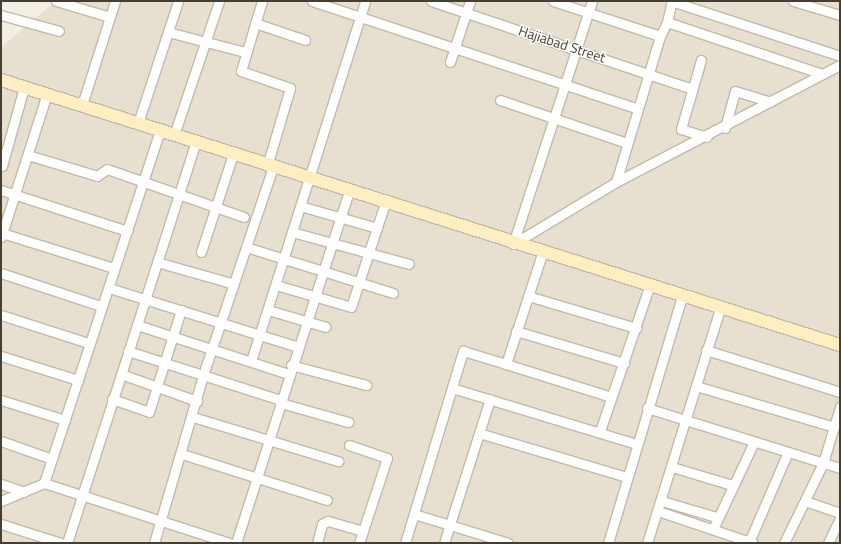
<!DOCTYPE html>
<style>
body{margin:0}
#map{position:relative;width:841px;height:544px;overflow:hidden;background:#f3eee3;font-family:"Titillium Web",sans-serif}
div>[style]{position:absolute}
.residential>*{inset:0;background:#e7e0d1}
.roads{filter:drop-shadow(1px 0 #c2b8a8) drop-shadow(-1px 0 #c2b8a8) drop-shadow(0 1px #c2b8a8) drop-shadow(0 -1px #c2b8a8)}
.street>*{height:9px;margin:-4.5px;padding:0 4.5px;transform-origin:4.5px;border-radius:4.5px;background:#fff}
.secondary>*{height:12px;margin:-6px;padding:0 6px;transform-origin:6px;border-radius:6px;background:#ffeec1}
span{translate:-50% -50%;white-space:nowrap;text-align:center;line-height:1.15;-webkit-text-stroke:3px #fff;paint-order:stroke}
.street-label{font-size:14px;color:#453e33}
.frame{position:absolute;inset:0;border:2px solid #453e33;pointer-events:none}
</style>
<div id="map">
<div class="residential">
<i style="clip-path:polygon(56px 1px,840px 1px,840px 543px,1px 543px,1px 47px)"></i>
</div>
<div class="roads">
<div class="street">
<i style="left:56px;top:1px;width:56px;rotate:16.5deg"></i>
<i style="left:262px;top:1px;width:73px;rotate:106.7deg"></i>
<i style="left:241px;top:71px;width:52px;rotate:19.1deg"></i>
<i style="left:290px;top:88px;width:81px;rotate:106.4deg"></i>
<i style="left:312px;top:1px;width:341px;rotate:18.3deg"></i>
<i style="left:431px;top:1px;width:275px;rotate:18.6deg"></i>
<i style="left:553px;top:1px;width:113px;rotate:18.1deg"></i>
<i style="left:660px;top:36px;width:16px;rotate:-63deg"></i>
<i style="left:667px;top:22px;width:163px;rotate:18.5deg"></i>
<i style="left:671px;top:1px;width:178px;rotate:18deg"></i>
<i style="left:793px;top:1px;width:49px;rotate:16.6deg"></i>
<i style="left:1px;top:15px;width:60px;rotate:15.4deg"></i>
<i style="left:667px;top:22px;width:22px;rotate:-77deg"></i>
<i style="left:255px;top:23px;width:53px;rotate:18.8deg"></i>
<i style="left:168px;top:32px;width:80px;rotate:14.6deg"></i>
<i style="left:701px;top:60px;width:72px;rotate:106.2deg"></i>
<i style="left:681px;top:129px;width:27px;rotate:17deg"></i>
<i style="left:450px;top:62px;width:64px;rotate:-71.8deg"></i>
<i style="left:500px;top:100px;width:134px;rotate:18.7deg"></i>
<i style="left:82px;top:105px;width:109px;rotate:-72.4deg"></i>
<i style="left:138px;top:123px;width:128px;rotate:-71.8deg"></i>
<i style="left:725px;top:128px;width:38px;rotate:-75deg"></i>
<i style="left:735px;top:91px;width:37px;rotate:17deg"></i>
<i style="left:174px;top:135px;width:141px;rotate:-71.4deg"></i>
<i style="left:28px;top:155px;width:72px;rotate:16.9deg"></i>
<i style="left:97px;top:176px;width:12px;rotate:-35deg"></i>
<i style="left:107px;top:169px;width:145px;rotate:19.3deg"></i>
<i style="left:2px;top:166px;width:82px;rotate:-74.4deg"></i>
<i style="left:616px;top:182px;width:152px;rotate:-73.2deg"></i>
<i style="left:1px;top:190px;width:133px;rotate:18deg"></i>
<i style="left:300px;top:206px;width:80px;rotate:15.9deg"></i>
<i style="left:292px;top:232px;width:121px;rotate:15.3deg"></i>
<i style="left:2px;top:233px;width:117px;rotate:17.4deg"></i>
<i style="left:1px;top:237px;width:150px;rotate:-72.2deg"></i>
<i style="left:513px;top:244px;width:120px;rotate:-31deg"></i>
<i style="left:616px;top:182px;width:253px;rotate:-27.6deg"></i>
<i style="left:513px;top:244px;width:256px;rotate:-72deg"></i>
<i style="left:246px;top:247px;width:154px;rotate:17.4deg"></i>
<i style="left:201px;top:252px;width:103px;rotate:-71.9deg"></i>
<i style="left:157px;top:262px;width:80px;rotate:15.9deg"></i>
<i style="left:1px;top:273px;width:105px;rotate:18.3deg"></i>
<i style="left:276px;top:285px;width:78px;rotate:16.3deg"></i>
<i style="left:351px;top:307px;width:109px;rotate:-71.9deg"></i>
<i style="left:109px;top:288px;width:198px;rotate:17.3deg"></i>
<i style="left:528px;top:296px;width:113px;rotate:16.5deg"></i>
<i style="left:268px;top:310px;width:60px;rotate:16.3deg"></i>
<i style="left:1px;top:315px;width:91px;rotate:17.8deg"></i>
<i style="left:137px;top:325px;width:160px;rotate:17.9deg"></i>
<i style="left:516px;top:331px;width:113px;rotate:16.5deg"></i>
<i style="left:706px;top:350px;width:140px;rotate:17.4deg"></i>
<i style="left:128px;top:351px;width:161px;rotate:17.8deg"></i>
<i style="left:1px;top:356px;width:81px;rotate:17.3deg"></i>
<i style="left:251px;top:361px;width:378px;rotate:-72.4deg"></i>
<i style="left:506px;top:364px;width:110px;rotate:17.4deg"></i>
<i style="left:291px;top:365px;width:78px;rotate:14.9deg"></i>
<i style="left:121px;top:374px;width:81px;rotate:19.6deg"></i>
<i style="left:696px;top:386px;width:144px;rotate:16.5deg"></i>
<i style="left:452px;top:388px;width:192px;rotate:16.9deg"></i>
<i style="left:112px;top:399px;width:39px;rotate:19deg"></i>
<i style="left:149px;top:412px;width:107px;rotate:-72.6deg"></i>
<i style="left:1px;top:400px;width:67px;rotate:17.4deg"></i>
<i style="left:281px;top:403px;width:70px;rotate:15.8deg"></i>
<i style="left:647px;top:408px;width:202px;rotate:17.3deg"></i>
<i style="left:193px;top:417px;width:152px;rotate:16.9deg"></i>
<i style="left:600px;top:431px;width:152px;rotate:-71.2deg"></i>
<i style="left:479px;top:433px;width:154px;rotate:16.6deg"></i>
<i style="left:1px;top:441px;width:54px;rotate:19.4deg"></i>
<i style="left:349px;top:445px;width:40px;rotate:18.9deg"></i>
<i style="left:387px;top:458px;width:77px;rotate:108.2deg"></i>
<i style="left:182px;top:454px;width:152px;rotate:17.6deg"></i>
<i style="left:672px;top:467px;width:63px;rotate:16.7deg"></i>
<i style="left:44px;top:483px;width:372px;rotate:-71.8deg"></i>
<i style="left:1px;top:484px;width:24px;rotate:19deg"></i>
<i style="left:1px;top:501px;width:47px;rotate:-22.7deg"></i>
<i style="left:44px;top:483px;width:195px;rotate:17.9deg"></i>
<i style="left:662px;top:501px;width:56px;rotate:16.5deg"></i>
<i style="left:805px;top:501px;width:37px;rotate:19deg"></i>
<i style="left:658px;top:511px;width:100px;rotate:18.6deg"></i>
<i style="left:414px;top:514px;width:98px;rotate:17.1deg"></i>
<i style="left:1px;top:524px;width:63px;rotate:17.6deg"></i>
<i style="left:713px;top:529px;width:96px;rotate:-64.8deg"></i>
<i style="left:749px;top:542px;width:98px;rotate:-66.6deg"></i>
<i style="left:67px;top:543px;width:421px;rotate:-72.2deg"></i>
<i style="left:154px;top:543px;width:175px;rotate:-73.7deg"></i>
<i style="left:203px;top:375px;width:219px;rotate:-71.4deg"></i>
<i style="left:236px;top:543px;width:370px;rotate:-72.2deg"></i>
<i style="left:317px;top:543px;width:20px;rotate:-75deg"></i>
<i style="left:322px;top:524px;width:7px;rotate:-27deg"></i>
<i style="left:328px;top:521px;width:36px;rotate:16deg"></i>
<i style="left:363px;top:531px;width:13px;rotate:108deg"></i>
<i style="left:405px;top:543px;width:201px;rotate:-73.2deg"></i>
<i style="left:463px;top:351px;width:45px;rotate:16.8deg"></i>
<i style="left:506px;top:364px;width:116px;rotate:-71.9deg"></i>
<i style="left:444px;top:543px;width:151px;rotate:-72.3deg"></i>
<i style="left:608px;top:543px;width:257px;rotate:-73.3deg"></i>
<i style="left:647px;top:543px;width:246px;rotate:-72.7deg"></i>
<i style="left:784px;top:543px;width:89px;rotate:-64deg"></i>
<i style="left:823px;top:463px;width:59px;rotate:-73.1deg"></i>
<i style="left:828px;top:543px;width:28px;rotate:-64deg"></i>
</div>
<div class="secondary">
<i style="left:1px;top:80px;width:880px;rotate:17.53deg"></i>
</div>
</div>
<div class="street-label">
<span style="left:562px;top:44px;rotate:18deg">Hajiabad Street</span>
</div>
<div class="frame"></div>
</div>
